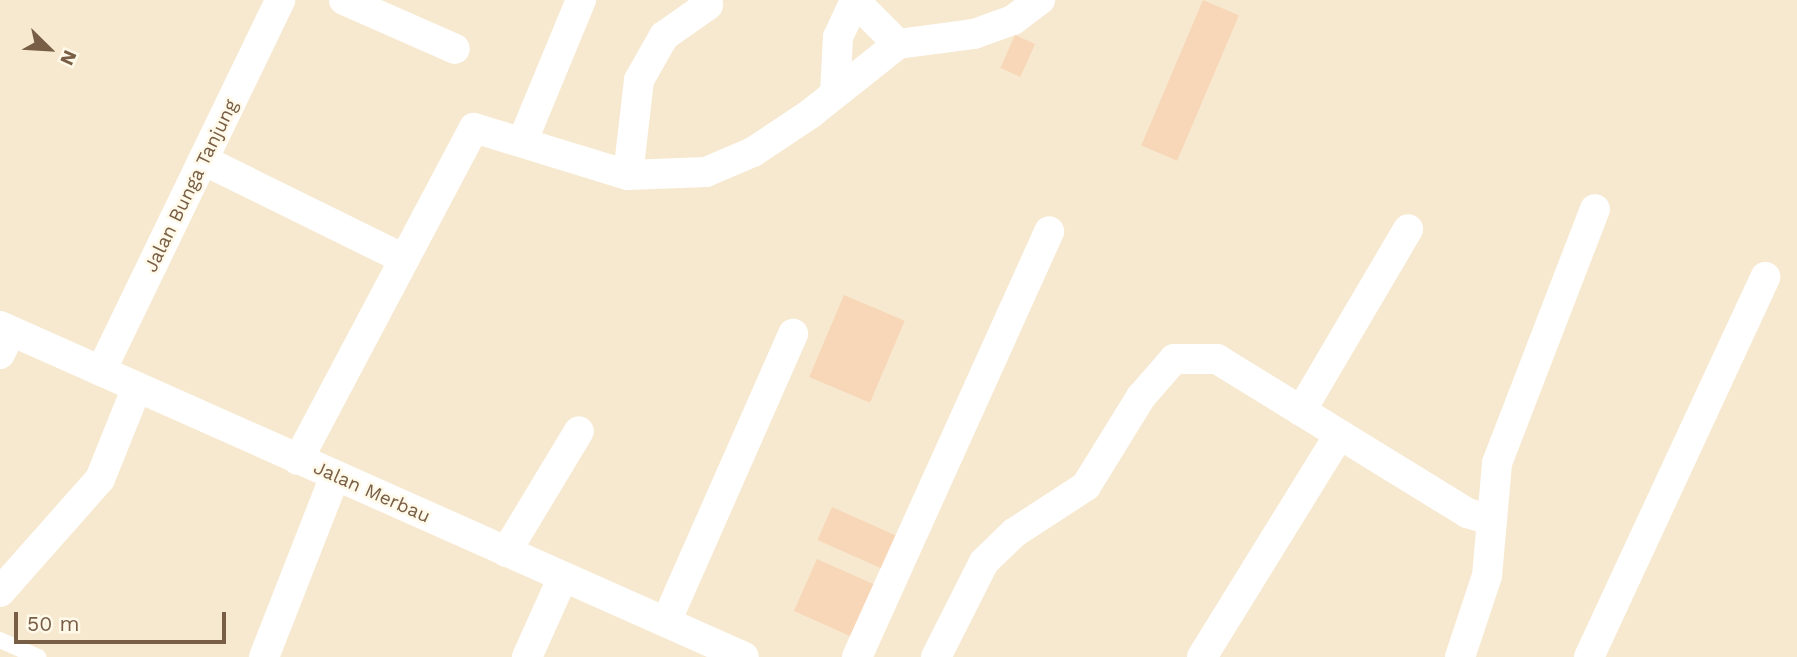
<!DOCTYPE html>
<style>
body{margin:0}
#map{position:relative;width:1797px;height:657px;overflow:hidden;background:#fef7e2;font-family:"Work Sans",sans-serif}
div>[style]{position:absolute}
.residential>*{inset:0;background:#f7e9d0;transform-origin:0 0}
.building>*{inset:0;background:#f7d7b7;transform-origin:0 0}
.lane>*{height:16px;margin:-8px;padding:0 8px;transform-origin:8px;border-radius:8px;background:#fff}
.street>*{height:30px;margin:-15px;padding:0 15px;transform-origin:15px;border-radius:15px;background:#fff}
span{translate:-50% -50%;white-space:nowrap;text-align:center;line-height:1.15;-webkit-text-stroke:5px #fff9ea;paint-order:stroke}
.street-label{font-size:19px;color:#795e46}
.north{position:absolute;left:14px;top:14px;width:70px;height:70px;-webkit-text-stroke:5px #fff9ea;paint-order:stroke;rotate:114deg;font-size:19px;font-weight:700;line-height:28px;text-align:center;color:#795e46}
.north::after{content:'';display:block;margin:auto;width:24px;height:32px;background:#795e46;clip-path:polygon(50% 0,100% 100%,50% 72%,0 100%)}
.scale{position:absolute;left:14px;top:612px;width:212px;height:32px;box-sizing:border-box;border:4px solid #795e46;border-top:0;padding-left:9px;font-size:21px;line-height:24px;white-space:nowrap;color:#795e46;-webkit-text-stroke:5px #fff9ea;paint-order:stroke}
</style>
<div id="map">
<div class="residential">
<i style="left:0;top:0;width:1797px;height:657px"></i>
</div>
<div class="building">
<i style="left:1203px;top:0;width:39px;height:158px;rotate:23deg"></i>
<i style="left:1015px;top:35px;width:22px;height:36px;rotate:24deg"></i>
<i style="left:844px;top:295px;width:66px;height:89px;rotate:23deg"></i>
<i style="left:832px;top:507px;width:73px;height:36px;rotate:24deg"></i>
<i style="left:817px;top:559px;width:64px;height:57px;rotate:24deg"></i>
</div>
<div class="lane">
<i style="left:0;top:640px;width:42px;rotate:24.1deg"></i>
</div>
<div class="street">
<i style="left:344px;top:0;width:121px;rotate:23.8deg"></i>
<i style="left:854px;top:0;width:62px;rotate:45deg"></i>
<i style="left:835px;top:93px;width:56px;rotate:-86.9deg"></i>
<i style="left:838px;top:37px;width:38px;rotate:-65deg"></i>
<i style="left:523px;top:140px;width:152px;rotate:-67.5deg"></i>
<i style="left:203px;top:160px;width:224px;rotate:26.2deg"></i>
<i style="left:628px;top:175px;width:96px;rotate:-83.4deg"></i>
<i style="left:639px;top:80px;width:51px;rotate:-60.4deg"></i>
<i style="left:664px;top:36px;width:54px;rotate:-35.2deg"></i>
<i style="left:0;top:326px;width:814px;rotate:23.98deg"></i>
<i style="left:0;top:354px;width:25px;rotate:-64deg"></i>
<i style="left:101px;top:371px;width:412px;rotate:-64.2deg"></i>
<i style="left:1301px;top:411px;width:211px;rotate:-59.5deg"></i>
<i style="left:298px;top:460px;width:376px;rotate:-62.1deg"></i>
<i style="left:474px;top:128px;width:161px;rotate:17deg"></i>
<i style="left:628px;top:175px;width:78px;rotate:-2.2deg"></i>
<i style="left:706px;top:172px;width:51px;rotate:-23.1deg"></i>
<i style="left:753px;top:152px;width:69px;rotate:-33.7deg"></i>
<i style="left:810px;top:114px;width:112px;rotate:-38.5deg"></i>
<i style="left:898px;top:44px;width:77px;rotate:-7.5deg"></i>
<i style="left:974px;top:34px;width:41px;rotate:-19.7deg"></i>
<i style="left:1013px;top:20px;width:34px;rotate:-37deg"></i>
<i style="left:506px;top:552px;width:141px;rotate:-58.9deg"></i>
<i style="left:0;top:592px;width:151px;rotate:-48.5deg"></i>
<i style="left:100px;top:479px;width:99px;rotate:-68.1deg"></i>
<i style="left:666px;top:622px;width:315px;rotate:-66.2deg"></i>
<i style="left:264px;top:657px;width:194px;rotate:-68.6deg"></i>
<i style="left:527px;top:657px;width:88px;rotate:-65.8deg"></i>
<i style="left:857px;top:657px;width:467px;rotate:-65.7deg"></i>
<i style="left:936px;top:657px;width:106px;rotate:-63.2deg"></i>
<i style="left:984px;top:562px;width:42px;rotate:-44deg"></i>
<i style="left:1014px;top:533px;width:86px;rotate:-33.1deg"></i>
<i style="left:1086px;top:486px;width:105px;rotate:-58.3deg"></i>
<i style="left:1141px;top:397px;width:50px;rotate:-49deg"></i>
<i style="left:1174px;top:359px;width:43px"></i>
<i style="left:1217px;top:359px;width:294px;rotate:31.6deg"></i>
<i style="left:1467px;top:513px;width:26px;rotate:16deg"></i>
<i style="left:1202px;top:657px;width:261px;rotate:-58.3deg"></i>
<i style="left:1460px;top:657px;width:85px;rotate:-71.6deg"></i>
<i style="left:1487px;top:576px;width:113px;rotate:-84.9deg"></i>
<i style="left:1497px;top:463px;width:272px;rotate:-68.9deg"></i>
<i style="left:1589px;top:657px;width:419px;rotate:-65.1deg"></i>
</div>
<div class="street-label">
<span style="left:191px;top:186px;rotate:-64deg">Jalan Bunga Tanjung</span>
<span style="left:372px;top:492px;rotate:24deg">Jalan Merbau</span>
</div>
<div class="north">N</div>
<div class="scale">50 m</div>
</div>
